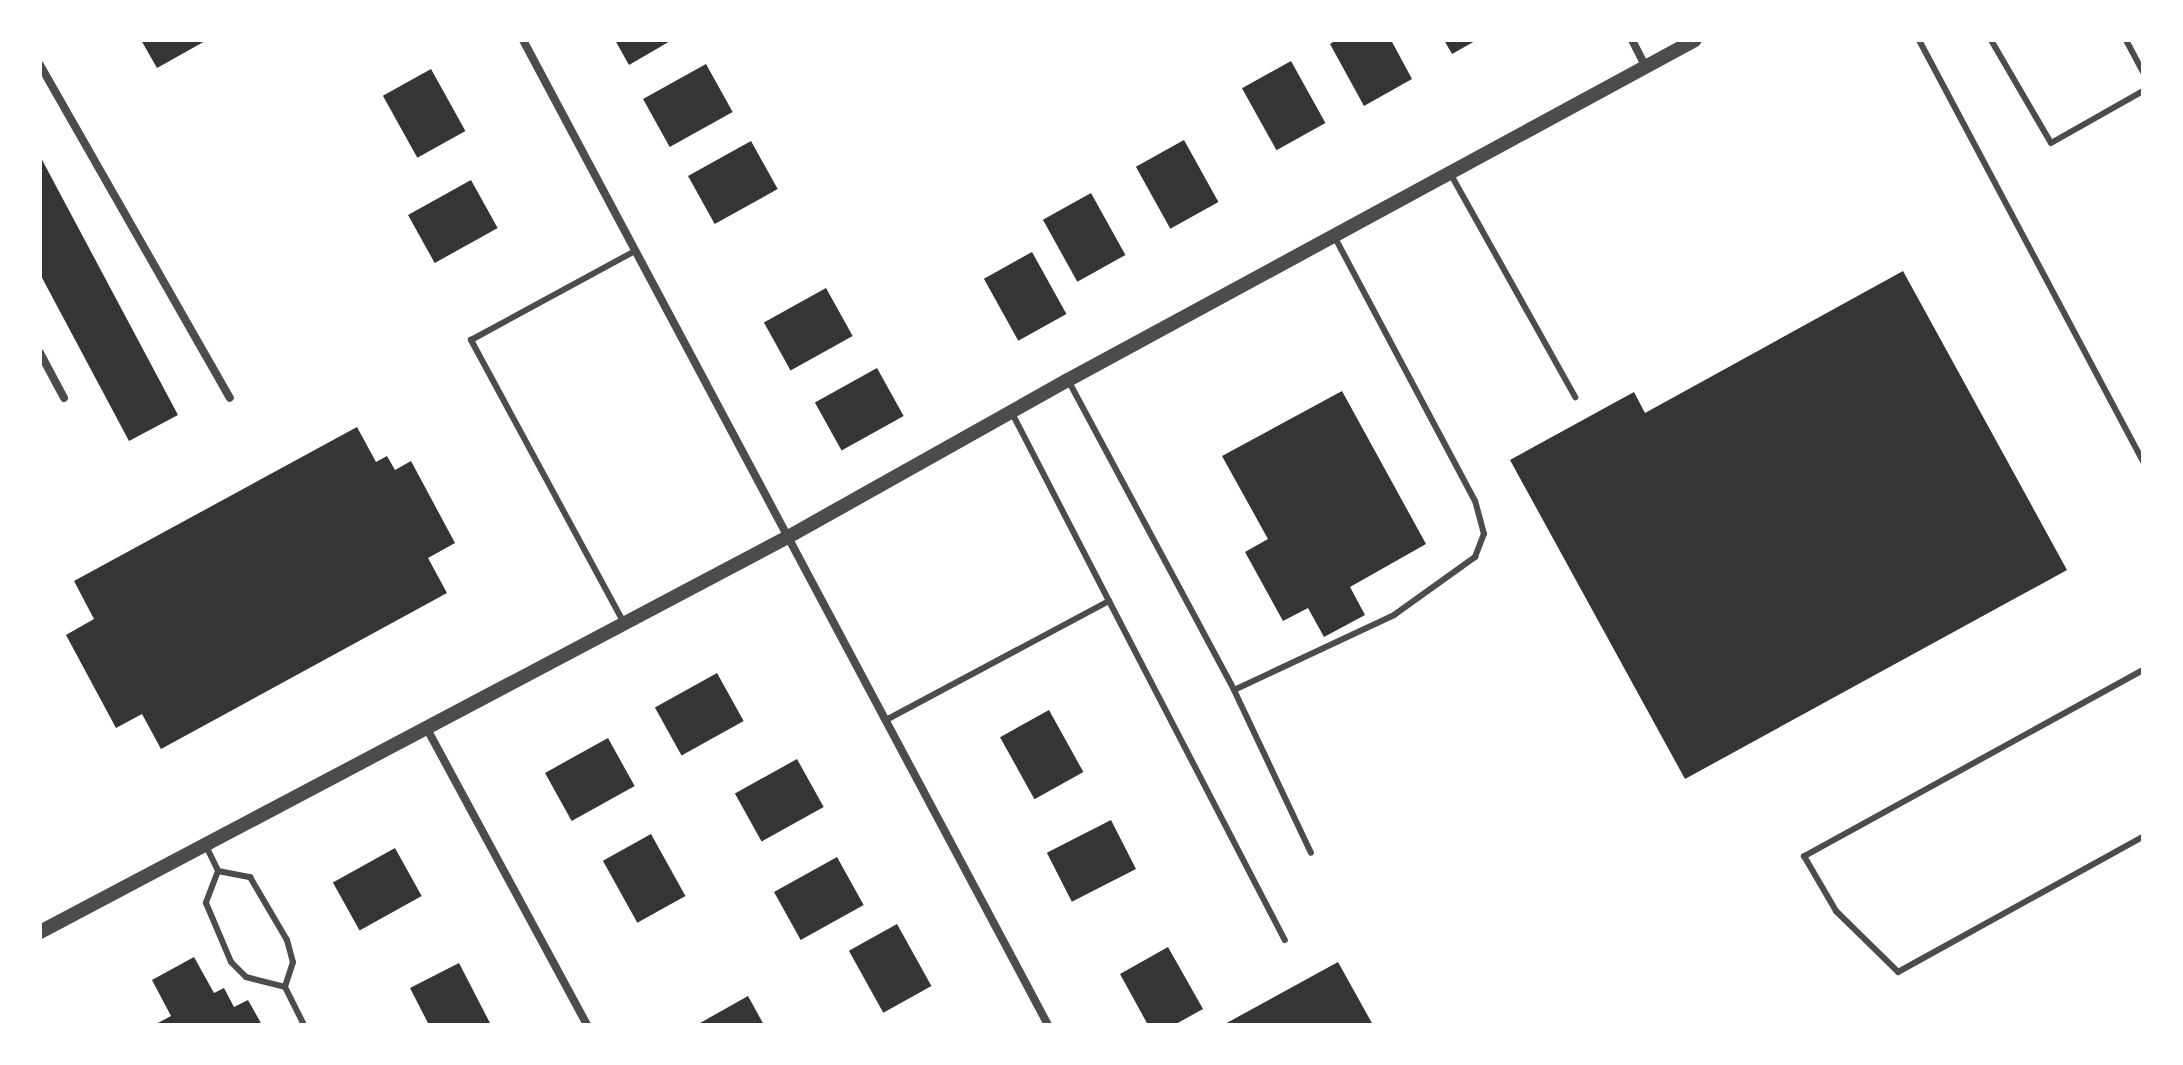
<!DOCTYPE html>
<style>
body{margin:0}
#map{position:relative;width:2183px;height:1065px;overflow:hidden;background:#fff;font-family:"Archivo Narrow",sans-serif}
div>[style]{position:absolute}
.building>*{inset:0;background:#353535;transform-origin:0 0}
.service>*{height:6px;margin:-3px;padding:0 3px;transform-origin:3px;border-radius:3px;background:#4c4c4c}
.minor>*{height:8px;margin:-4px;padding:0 4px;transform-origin:4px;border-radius:4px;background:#4c4c4c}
.tertiary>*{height:14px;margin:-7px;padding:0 7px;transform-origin:7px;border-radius:7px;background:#4c4c4c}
span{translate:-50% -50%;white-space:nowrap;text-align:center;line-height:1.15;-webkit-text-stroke:6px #fff;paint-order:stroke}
.frame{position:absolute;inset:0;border:42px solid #fff;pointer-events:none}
</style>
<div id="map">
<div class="building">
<i style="clip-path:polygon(141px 40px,207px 40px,157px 68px)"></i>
<i style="clip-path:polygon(615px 40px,672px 40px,629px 65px)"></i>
<i style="clip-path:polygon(1336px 40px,1391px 40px,1412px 79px,1364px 106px,1330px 44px)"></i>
<i style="clip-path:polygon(1444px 40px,1477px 40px,1452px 54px)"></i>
<i style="left:1291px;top:61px;width:71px;height:56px;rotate:61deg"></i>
<i style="left:706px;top:64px;width:55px;height:72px;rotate:61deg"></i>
<i style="left:431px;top:69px;width:71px;height:55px;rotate:61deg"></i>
<i style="left:1184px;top:140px;width:71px;height:55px;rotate:61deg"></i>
<i style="left:751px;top:141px;width:55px;height:72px;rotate:61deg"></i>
<i style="clip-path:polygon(40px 156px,178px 415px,129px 441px,40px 274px)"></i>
<i style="left:471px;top:180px;width:55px;height:72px;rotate:61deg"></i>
<i style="left:1091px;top:193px;width:71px;height:55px;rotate:61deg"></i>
<i style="left:1032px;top:252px;width:71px;height:55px;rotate:61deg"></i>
<i style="clip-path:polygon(1903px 271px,2067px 570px,1685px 779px,1510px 460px,1634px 392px,1645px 413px)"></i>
<i style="left:826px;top:288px;width:55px;height:71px;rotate:61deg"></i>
<i style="left:877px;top:368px;width:55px;height:71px;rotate:61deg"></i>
<i style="clip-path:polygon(1342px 391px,1426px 544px,1350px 587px,1365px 615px,1324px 637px,1308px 608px,1283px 621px,1245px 552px,1268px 539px,1222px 456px)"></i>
<i style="clip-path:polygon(357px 427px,376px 462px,387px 456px,395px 470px,411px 461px,455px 543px,428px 558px,447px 593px,161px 749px,142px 714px,116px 728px,66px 635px,94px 619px,74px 581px)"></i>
<i style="left:717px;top:673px;width:55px;height:71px;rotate:61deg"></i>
<i style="left:1049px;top:710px;width:71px;height:56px;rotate:61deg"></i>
<i style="left:608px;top:738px;width:55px;height:72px;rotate:61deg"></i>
<i style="left:797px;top:759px;width:55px;height:71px;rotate:61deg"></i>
<i style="left:1111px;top:820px;width:55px;height:72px;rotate:63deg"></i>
<i style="left:651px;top:834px;width:71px;height:55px;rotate:61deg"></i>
<i style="left:395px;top:848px;width:55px;height:71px;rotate:61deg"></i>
<i style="left:837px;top:857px;width:55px;height:72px;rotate:61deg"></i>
<i style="left:897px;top:924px;width:71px;height:55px;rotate:61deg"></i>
<i style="clip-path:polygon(1168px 947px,1203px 1009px,1174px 1025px,1148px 1025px,1120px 974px)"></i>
<i style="clip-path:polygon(194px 957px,214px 993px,224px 988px,234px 1007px,248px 1000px,262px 1025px,154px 1025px,171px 1016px,152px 980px)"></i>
<i style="clip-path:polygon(1338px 962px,1373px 1025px,1223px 1025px)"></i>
<i style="clip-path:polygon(459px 963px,491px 1025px,429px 1025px,410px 988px)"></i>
<i style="clip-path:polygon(748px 996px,764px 1025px,701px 1025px,700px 1023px)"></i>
</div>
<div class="service">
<i style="left:1919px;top:40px;width:478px;rotate:62deg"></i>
<i style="left:1991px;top:40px;width:119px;rotate:59.8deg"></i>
<i style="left:2051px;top:143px;width:106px;rotate:-29.5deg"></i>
<i style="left:2126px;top:40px;width:36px;rotate:62deg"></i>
<i style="left:1450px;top:173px;width:257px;rotate:60.8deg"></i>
<i style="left:1068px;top:380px;width:352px;rotate:61.8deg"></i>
<i style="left:1234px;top:690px;width:177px;rotate:-25.1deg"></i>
<i style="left:1394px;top:615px;width:100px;rotate:-35.6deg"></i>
<i style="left:1475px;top:557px;width:25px;rotate:-69deg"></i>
<i style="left:1484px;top:534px;width:34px;rotate:-105deg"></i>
<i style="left:1475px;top:501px;width:300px;rotate:-118deg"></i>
<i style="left:1109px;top:601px;width:382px;rotate:62.6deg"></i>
<i style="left:624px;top:623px;width:322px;rotate:-118.4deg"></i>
<i style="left:471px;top:340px;width:187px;rotate:-28.5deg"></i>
<i style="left:2143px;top:670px;width:387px;rotate:151.2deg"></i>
<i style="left:1804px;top:856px;width:64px;rotate:59.8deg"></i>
<i style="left:1836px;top:911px;width:87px;rotate:44.5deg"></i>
<i style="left:1898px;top:972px;width:280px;rotate:-28.9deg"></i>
<i style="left:1234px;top:690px;width:180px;rotate:64.7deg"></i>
<i style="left:886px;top:720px;width:253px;rotate:-28.1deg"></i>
<i style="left:1109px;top:601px;width:212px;rotate:-117.3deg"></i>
<i style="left:206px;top:846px;width:28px;rotate:64deg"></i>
<i style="left:218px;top:871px;width:34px;rotate:111deg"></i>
<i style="left:206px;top:903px;width:64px;rotate:67deg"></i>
<i style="left:231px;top:962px;width:21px;rotate:45deg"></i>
<i style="left:246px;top:977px;width:40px;rotate:14.4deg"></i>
<i style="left:218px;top:871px;width:33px;rotate:11deg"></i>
<i style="left:250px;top:877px;width:73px;rotate:59.6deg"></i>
<i style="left:287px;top:940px;width:23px;rotate:75deg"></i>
<i style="left:293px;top:962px;width:26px;rotate:108deg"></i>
<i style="left:285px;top:987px;width:42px;rotate:63.4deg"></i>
</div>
<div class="minor">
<i style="left:523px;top:40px;width:1116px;rotate:61.94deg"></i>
<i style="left:1632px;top:40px;width:30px;rotate:63deg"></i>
<i style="left:40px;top:65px;width:383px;rotate:60.3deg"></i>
<i style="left:40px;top:353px;width:51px;rotate:61.9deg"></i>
<i style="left:426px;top:727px;width:339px;rotate:61.6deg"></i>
</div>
<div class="tertiary">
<i style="left:40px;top:932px;width:846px;rotate:-27.84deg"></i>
<i style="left:788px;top:537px;width:321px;rotate:-29.3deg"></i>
<i style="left:1068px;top:380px;width:713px;rotate:-28.47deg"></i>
</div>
<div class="frame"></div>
</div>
